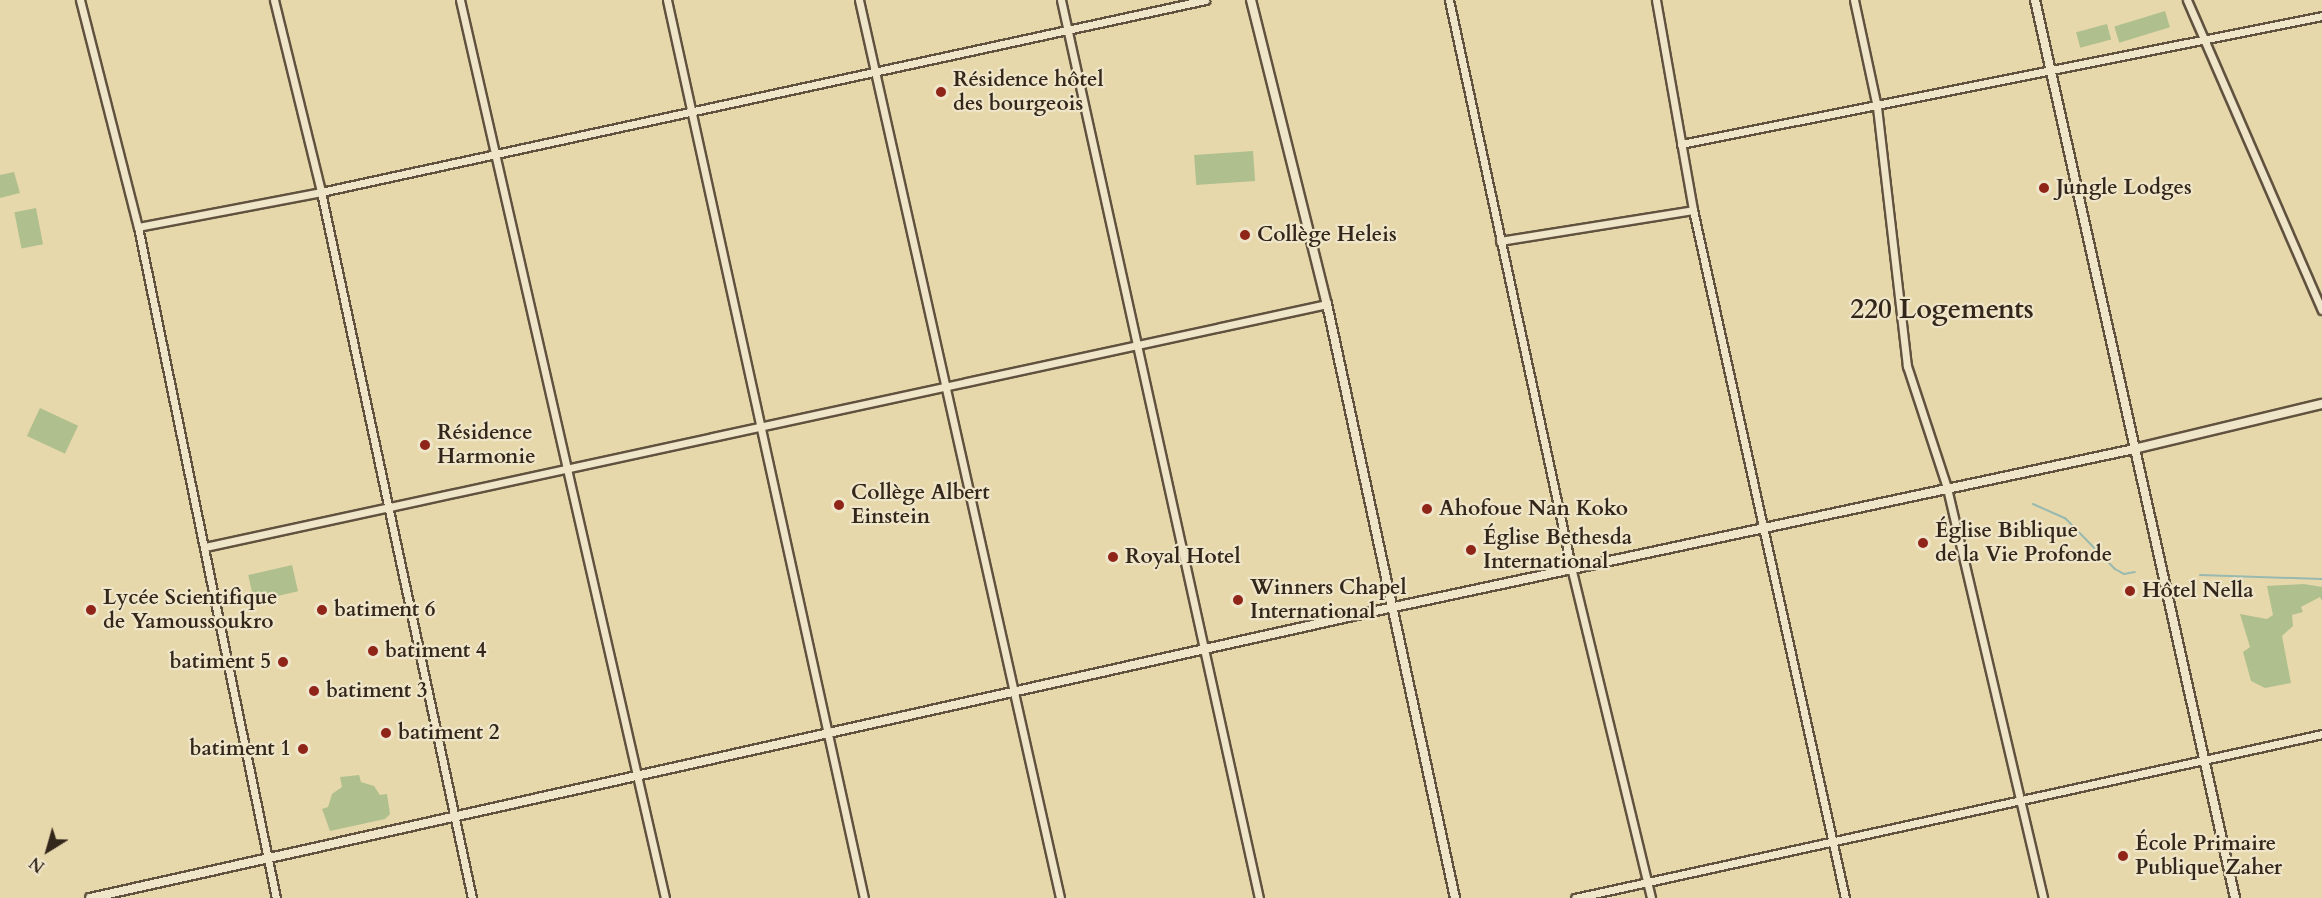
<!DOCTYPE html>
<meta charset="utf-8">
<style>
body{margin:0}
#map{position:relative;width:2322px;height:898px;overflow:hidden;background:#e7d8ac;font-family:Cardo,serif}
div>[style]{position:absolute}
.green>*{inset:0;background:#afc08e;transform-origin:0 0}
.stream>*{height:2px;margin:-1px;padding:0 1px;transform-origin:1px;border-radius:1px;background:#98b9b0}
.roads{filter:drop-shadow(2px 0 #60523e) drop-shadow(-2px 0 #60523e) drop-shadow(0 2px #60523e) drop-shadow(0 -2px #60523e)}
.minor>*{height:7px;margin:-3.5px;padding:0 3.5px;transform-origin:3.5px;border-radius:3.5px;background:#efe6c9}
.tertiary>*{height:8px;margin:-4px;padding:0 4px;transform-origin:4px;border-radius:4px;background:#efe6c9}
.dots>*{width:16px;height:16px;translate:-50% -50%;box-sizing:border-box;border:3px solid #efe6c9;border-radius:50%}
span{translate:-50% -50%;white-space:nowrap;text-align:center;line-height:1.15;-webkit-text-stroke:4.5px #efe6c9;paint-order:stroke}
.poi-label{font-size:21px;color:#33261a;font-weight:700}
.left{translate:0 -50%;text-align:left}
.right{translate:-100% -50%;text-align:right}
.district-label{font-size:27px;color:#33261a;font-weight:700}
.north{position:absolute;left:18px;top:820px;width:60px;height:60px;-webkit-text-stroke:4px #efe6c9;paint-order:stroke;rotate:217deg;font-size:16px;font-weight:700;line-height:24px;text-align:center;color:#33261a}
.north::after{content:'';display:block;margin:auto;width:21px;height:27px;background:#33261a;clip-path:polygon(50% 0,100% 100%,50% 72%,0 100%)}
</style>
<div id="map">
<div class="green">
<i style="left:2165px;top:11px;width:17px;height:53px;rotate:73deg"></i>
<i style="left:2107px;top:24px;width:16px;height:32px;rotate:75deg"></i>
<i style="left:1253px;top:151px;width:30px;height:59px;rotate:86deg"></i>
<i style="clip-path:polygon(14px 172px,20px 193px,0 198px,0 175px)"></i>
<i style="left:36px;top:208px;width:37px;height:22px;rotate:79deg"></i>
<i style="left:40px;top:408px;width:42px;height:31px;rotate:25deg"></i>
<i style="left:292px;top:565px;width:27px;height:45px;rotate:77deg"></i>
<i style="clip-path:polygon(2304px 584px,2322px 587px,2322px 601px,2320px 597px,2301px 607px,2303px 612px,2292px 615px,2293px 626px,2282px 636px,2291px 683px,2265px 688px,2251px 681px,2243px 652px,2250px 647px,2240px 614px,2267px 619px,2273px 615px,2267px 586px)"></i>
<i style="clip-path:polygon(359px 775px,361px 782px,374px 786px,380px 795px,387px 794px,390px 814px,385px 819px,330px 831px,322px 809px,328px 807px,332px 794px,342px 787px,340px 777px)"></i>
</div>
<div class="stream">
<i style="left:2033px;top:504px;width:35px;rotate:24deg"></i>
<i style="left:2065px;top:518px;width:71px;rotate:45.6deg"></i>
<i style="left:2115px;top:569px;width:10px;rotate:29deg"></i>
<i style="left:2124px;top:574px;width:11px;rotate:-10deg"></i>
<i style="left:2200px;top:575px;width:122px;rotate:1.9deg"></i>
</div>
<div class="roads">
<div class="minor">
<i style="left:80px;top:0;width:234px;rotate:75.7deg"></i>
<i style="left:138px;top:227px;width:685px;rotate:78.38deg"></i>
<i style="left:274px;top:0;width:198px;rotate:76.2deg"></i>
<i style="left:321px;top:192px;width:722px;rotate:77.93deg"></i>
<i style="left:460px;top:0;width:921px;rotate:77.14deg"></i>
<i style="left:667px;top:0;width:919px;rotate:77.63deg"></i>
<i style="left:859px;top:0;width:920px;rotate:77.38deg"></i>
<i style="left:1061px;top:0;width:920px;rotate:77.57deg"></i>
<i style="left:1449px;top:0;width:584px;rotate:77.84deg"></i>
<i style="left:1572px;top:571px;width:336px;rotate:76.4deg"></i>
<i style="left:1656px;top:0;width:213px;rotate:80deg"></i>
<i style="left:1693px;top:210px;width:705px;rotate:77.54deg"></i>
<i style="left:1854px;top:0;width:109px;rotate:77.9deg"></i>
<i style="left:1877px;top:107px;width:261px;rotate:83.4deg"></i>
<i style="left:1907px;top:366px;width:128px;rotate:71.8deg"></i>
<i style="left:1947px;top:488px;width:421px;rotate:76.8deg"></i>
<i style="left:2187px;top:0;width:338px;rotate:66.5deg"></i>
<i style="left:1681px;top:144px;width:654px;rotate:-11.29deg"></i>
<i style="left:138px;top:227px;width:186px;rotate:-10.8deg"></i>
<i style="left:321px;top:192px;width:905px;rotate:-12.25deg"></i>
<i style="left:1500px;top:241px;width:195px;rotate:-9.1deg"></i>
<i style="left:205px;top:547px;width:1148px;rotate:-12.22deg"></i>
<i style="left:1575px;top:898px;width:765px;rotate:-12.38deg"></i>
</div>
<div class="tertiary">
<i style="left:1251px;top:0;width:313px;rotate:76deg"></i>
<i style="left:1327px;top:304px;width:608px;rotate:77.84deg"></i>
<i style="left:2035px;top:0;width:920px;rotate:77.44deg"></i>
<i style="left:90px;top:898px;width:1307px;rotate:-12.59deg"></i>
<i style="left:1366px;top:613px;width:785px;rotate:-12.05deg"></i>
<i style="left:2134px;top:449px;width:193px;rotate:-13.5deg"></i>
</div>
</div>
<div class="dots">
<i style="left:941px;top:92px;background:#8f2418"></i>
<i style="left:2044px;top:188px;background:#8f2418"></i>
<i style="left:1245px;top:235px;background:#8f2418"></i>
<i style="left:425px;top:445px;background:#8f2418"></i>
<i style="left:839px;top:505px;background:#8f2418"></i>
<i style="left:1427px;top:509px;background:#8f2418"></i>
<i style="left:1923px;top:543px;background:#8f2418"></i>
<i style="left:1471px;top:550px;background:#8f2418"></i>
<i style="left:1113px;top:557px;background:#8f2418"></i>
<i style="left:2130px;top:591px;background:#8f2418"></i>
<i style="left:1238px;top:600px;background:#8f2418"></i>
<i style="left:91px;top:610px;background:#8f2418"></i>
<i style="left:322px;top:610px;background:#8f2418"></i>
<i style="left:373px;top:651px;background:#8f2418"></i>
<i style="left:283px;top:662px;background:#8f2418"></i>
<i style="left:314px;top:691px;background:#8f2418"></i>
<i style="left:386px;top:733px;background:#8f2418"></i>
<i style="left:303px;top:749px;background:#8f2418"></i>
<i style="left:2123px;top:856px;background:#8f2418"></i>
</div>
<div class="poi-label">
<span class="left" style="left:953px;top:92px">Résidence hôtel<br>des bourgeois</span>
<span class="left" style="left:2056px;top:188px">Jungle Lodges</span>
<span class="left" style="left:1257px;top:235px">Collège Heleis</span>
<span class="left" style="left:437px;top:445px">Résidence<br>Harmonie</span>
<span class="left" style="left:851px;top:505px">Collège Albert<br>Einstein</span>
<span class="left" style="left:1439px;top:509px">Ahofoue Nan Koko</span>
<span class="left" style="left:1935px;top:543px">Église Biblique<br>de la Vie Profonde</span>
<span class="left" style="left:1483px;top:550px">Église Bethesda<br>International</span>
<span class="left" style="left:1125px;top:557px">Royal Hotel</span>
<span class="left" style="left:1250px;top:600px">Winners Chapel<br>International</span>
<span class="left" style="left:2142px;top:591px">Hôtel Nella</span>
<span class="left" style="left:103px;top:610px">Lycée Scientifique<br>de Yamoussoukro</span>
<span class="left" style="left:334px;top:610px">batiment 6</span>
<span class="left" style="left:385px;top:651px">batiment 4</span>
<span class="right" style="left:271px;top:662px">batiment 5</span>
<span class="left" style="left:326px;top:691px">batiment 3</span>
<span class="left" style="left:398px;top:733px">batiment 2</span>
<span class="right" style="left:291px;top:749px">batiment 1</span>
<span class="left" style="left:2135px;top:856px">École Primaire<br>Publique Zaher</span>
</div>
<div class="district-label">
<span style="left:1942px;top:310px">220 Logements</span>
</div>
<div class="north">N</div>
</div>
